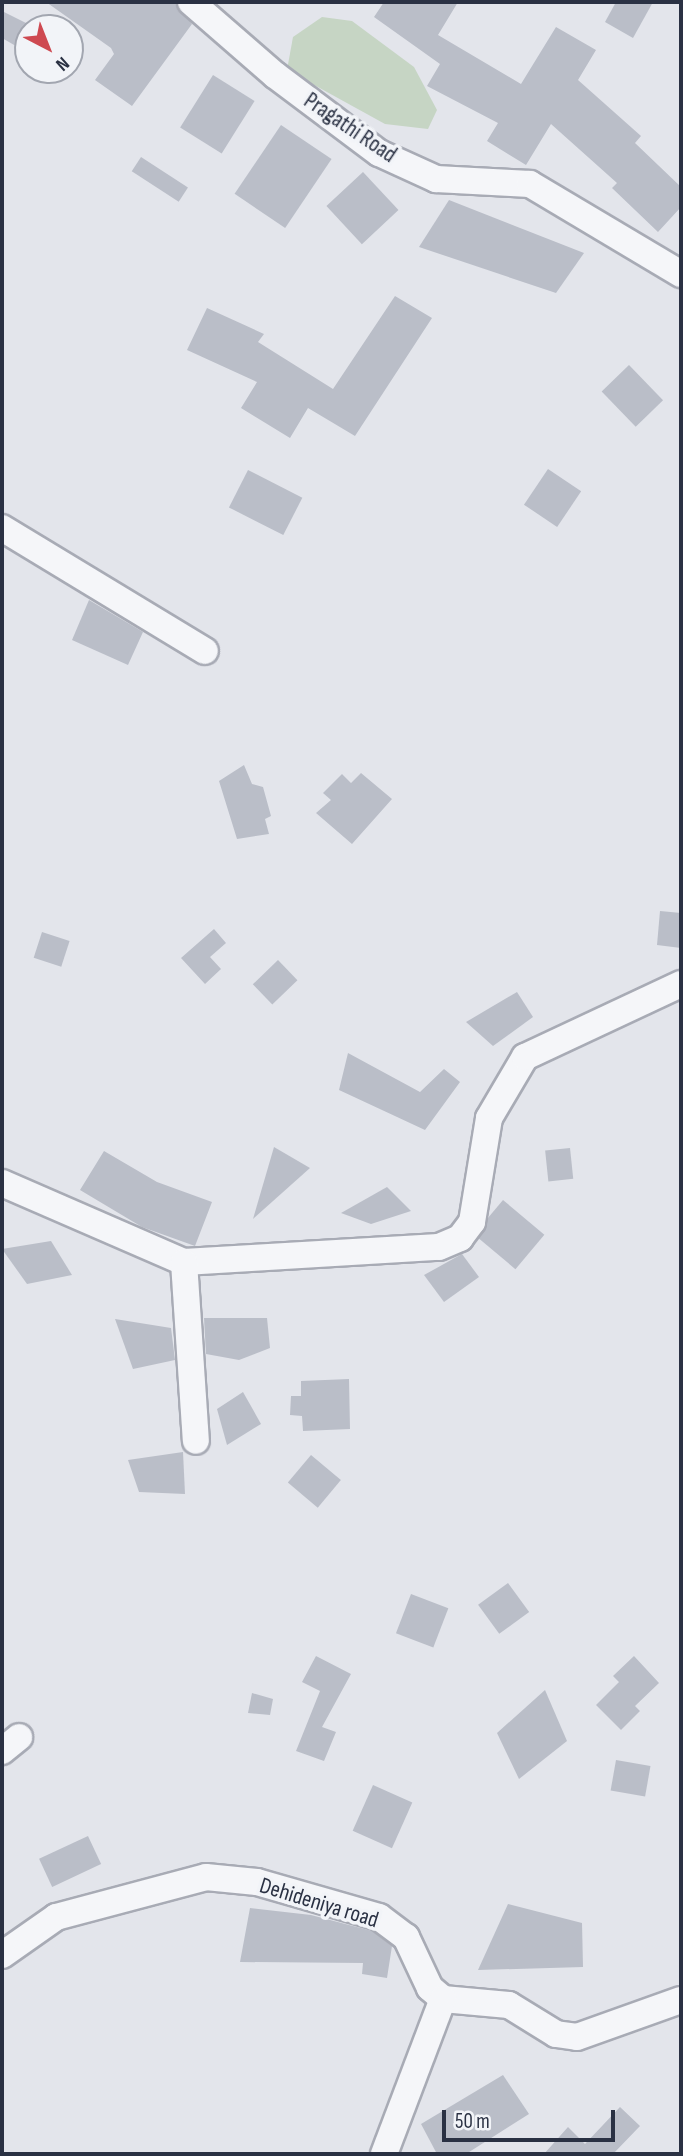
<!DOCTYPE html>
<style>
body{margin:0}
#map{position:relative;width:683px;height:2156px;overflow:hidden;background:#e3e5eb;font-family:"Sofia Sans Condensed",sans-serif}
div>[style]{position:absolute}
.green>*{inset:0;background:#c6d5c4}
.building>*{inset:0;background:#babec8;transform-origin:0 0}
.roads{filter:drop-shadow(2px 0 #a8abb5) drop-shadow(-2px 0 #a8abb5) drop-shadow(0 2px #a8abb5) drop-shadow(0 -2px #a8abb5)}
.minor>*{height:26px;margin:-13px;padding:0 13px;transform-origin:13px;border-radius:13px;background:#f5f6f9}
span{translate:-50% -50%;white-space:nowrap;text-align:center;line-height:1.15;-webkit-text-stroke:7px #f2f4f8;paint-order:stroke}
.street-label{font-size:23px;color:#2a3143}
.frame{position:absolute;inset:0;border:4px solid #2a3143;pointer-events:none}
.north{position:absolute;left:14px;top:14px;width:70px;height:70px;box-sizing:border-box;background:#f2f4f8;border:2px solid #a2a6b0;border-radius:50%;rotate:138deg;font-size:19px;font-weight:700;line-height:28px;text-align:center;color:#2a3143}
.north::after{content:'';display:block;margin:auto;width:24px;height:32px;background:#ce4951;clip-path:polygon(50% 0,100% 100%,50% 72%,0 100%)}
.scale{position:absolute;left:442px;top:2110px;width:173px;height:32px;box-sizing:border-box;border:4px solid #2a3143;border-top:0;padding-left:9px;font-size:21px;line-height:24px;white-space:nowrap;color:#2a3143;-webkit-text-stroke:5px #f2f4f8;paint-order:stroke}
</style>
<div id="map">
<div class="green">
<i style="clip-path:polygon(322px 17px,352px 21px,414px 67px,437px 110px,428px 129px,385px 124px,287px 70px,293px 37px)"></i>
</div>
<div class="building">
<i style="clip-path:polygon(46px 2px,176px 2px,192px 24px,132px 106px,95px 80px,114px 54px,111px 48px)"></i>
<i style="clip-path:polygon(384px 2px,458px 2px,438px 35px,521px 84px,556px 27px,596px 50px,578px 80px,641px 136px,635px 143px,681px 187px,681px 207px,658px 232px,612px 188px,617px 183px,551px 124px,526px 165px,487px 141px,498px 123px,427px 86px,440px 64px,374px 17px)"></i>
<i style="clip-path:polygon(616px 2px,653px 2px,633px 38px,605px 22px)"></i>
<i style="clip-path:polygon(2px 11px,28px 24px,28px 53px,2px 38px)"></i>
<i style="left:213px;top:75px;width:49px;height:62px;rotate:32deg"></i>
<i style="left:281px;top:125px;width:61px;height:83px;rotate:34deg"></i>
<i style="left:141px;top:157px;width:56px;height:17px;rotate:33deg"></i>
<i style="left:363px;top:172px;width:52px;height:50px;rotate:47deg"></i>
<i style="clip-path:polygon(449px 200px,584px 253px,556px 293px,419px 247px)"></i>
<i style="clip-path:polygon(395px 296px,432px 318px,355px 436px,308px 408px,290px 438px,241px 408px,257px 382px,187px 350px,207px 308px,264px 334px,258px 342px,333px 389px)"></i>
<i style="left:629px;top:365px;width:49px;height:38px;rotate:46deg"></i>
<i style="left:548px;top:469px;width:40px;height:43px;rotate:34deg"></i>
<i style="left:248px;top:470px;width:61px;height:42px;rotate:27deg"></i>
<i style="clip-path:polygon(89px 600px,143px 632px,128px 665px,72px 640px)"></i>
<i style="clip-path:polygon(244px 765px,252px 784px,263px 787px,271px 816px,265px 819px,269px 834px,237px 839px,219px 781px)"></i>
<i style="clip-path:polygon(361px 773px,392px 799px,352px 844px,316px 813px,331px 800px,323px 793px,342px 774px,351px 783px)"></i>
<i style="clip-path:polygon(660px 911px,681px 913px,681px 948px,657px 945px)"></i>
<i style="clip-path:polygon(214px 929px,226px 943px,210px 957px,221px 969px,205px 984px,181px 958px)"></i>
<i style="left:42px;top:932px;width:29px;height:27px;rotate:18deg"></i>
<i style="left:278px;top:960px;width:28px;height:35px;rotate:46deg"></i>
<i style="clip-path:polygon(517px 992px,533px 1017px,493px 1046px,466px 1022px)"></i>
<i style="clip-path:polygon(348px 1053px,420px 1092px,444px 1069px,460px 1082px,425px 1130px,339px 1090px)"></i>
<i style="clip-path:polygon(274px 1147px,310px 1168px,253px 1219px)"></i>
<i style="left:570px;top:1148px;width:31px;height:25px;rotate:84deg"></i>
<i style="clip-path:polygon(104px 1151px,157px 1182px,212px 1202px,195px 1246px,142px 1227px,80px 1190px)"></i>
<i style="clip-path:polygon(387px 1187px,411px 1211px,371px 1224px,341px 1213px)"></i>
<i style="left:503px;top:1200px;width:54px;height:45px;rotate:40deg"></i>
<i style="clip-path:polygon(51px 1241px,72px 1275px,27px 1284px,2px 1249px)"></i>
<i style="clip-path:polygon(462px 1254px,479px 1277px,444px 1302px,424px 1275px)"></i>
<i style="clip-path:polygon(204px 1318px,267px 1318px,270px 1348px,239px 1360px,206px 1354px)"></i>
<i style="clip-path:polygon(115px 1319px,171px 1328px,175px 1360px,133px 1369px)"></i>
<i style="clip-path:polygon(349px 1379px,350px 1429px,303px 1431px,302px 1416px,290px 1415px,291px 1396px,301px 1396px,301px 1381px)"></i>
<i style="clip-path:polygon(243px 1392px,261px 1424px,227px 1445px,217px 1409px)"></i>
<i style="clip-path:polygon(183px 1452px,185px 1494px,139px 1492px,128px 1460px)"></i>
<i style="left:311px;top:1455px;width:39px;height:36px;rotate:40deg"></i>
<i style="left:508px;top:1583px;width:36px;height:37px;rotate:54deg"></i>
<i style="left:411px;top:1594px;width:40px;height:42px;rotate:21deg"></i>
<i style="clip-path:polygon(316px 1656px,351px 1674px,322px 1727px,336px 1732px,324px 1761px,296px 1751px,320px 1691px,302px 1682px)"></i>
<i style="clip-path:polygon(634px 1656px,659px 1683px,635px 1706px,640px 1711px,621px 1730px,596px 1705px,619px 1682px,613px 1676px)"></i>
<i style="clip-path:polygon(545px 1690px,567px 1741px,519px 1779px,497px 1733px)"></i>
<i style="clip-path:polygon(252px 1693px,273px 1699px,270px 1715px,248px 1713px)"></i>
<i style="left:616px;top:1760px;width:35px;height:31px;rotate:10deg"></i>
<i style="left:373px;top:1785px;width:43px;height:50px;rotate:24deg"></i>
<i style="left:88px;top:1836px;width:31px;height:54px;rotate:65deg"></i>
<i style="clip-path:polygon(508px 1904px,582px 1923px,583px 1967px,478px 1970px)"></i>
<i style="clip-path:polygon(250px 1908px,311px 1915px,372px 1931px,392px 1946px,387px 1978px,362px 1974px,363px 1963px,240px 1962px)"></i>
<i style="clip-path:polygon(503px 2075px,529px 2114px,466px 2154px,437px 2154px,421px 2124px)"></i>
<i style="clip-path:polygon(620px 2107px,640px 2126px,613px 2154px,544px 2154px,568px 2127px,585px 2144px)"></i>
</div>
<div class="roads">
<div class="minor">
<i style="left:191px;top:2px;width:111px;rotate:41deg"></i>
<i style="left:275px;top:75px;width:130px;rotate:36.9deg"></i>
<i style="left:379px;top:153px;width:63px;rotate:24.5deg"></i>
<i style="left:436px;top:179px;width:94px;rotate:3deg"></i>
<i style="left:530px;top:184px;width:176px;rotate:30.8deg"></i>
<i style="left:2px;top:528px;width:237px;rotate:31.2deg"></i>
<i style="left:2px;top:1183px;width:198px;rotate:23.5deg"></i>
<i style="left:184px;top:1262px;width:255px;rotate:-3.4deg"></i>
<i style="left:439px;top:1247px;width:23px;rotate:-23deg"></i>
<i style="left:460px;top:1238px;width:20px;rotate:-53deg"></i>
<i style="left:472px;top:1222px;width:105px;rotate:-80.7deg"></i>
<i style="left:489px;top:1118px;width:71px;rotate:-59.5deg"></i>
<i style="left:525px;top:1057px;width:172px;rotate:-25.1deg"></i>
<i style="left:184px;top:1262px;width:179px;rotate:86.2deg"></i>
<i style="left:2px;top:1751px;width:22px;rotate:-39deg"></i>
<i style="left:2px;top:1955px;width:66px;rotate:-35.1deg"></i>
<i style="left:56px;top:1917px;width:155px;rotate:-14.9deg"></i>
<i style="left:206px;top:1877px;width:51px;rotate:5.6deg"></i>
<i style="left:257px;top:1882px;width:127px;rotate:16deg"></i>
<i style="left:379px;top:1917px;width:34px;rotate:37deg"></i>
<i style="left:406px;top:1937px;width:56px;rotate:64.8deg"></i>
<i style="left:430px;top:1988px;width:17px;rotate:40deg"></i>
<i style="left:443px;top:1999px;width:66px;rotate:5.2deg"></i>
<i style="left:509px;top:2005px;width:55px;rotate:31.7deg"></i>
<i style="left:556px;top:2034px;width:21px;rotate:8deg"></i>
<i style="left:577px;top:2037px;width:110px;rotate:-19.6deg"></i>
<i style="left:384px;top:2154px;width:166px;rotate:-69.2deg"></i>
</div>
</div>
<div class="street-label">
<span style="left:350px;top:128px;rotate:34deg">Pragathi Road</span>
<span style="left:319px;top:1903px;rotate:17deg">Dehideniya road</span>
</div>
<div class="frame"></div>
<div class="north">N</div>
<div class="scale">50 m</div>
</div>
